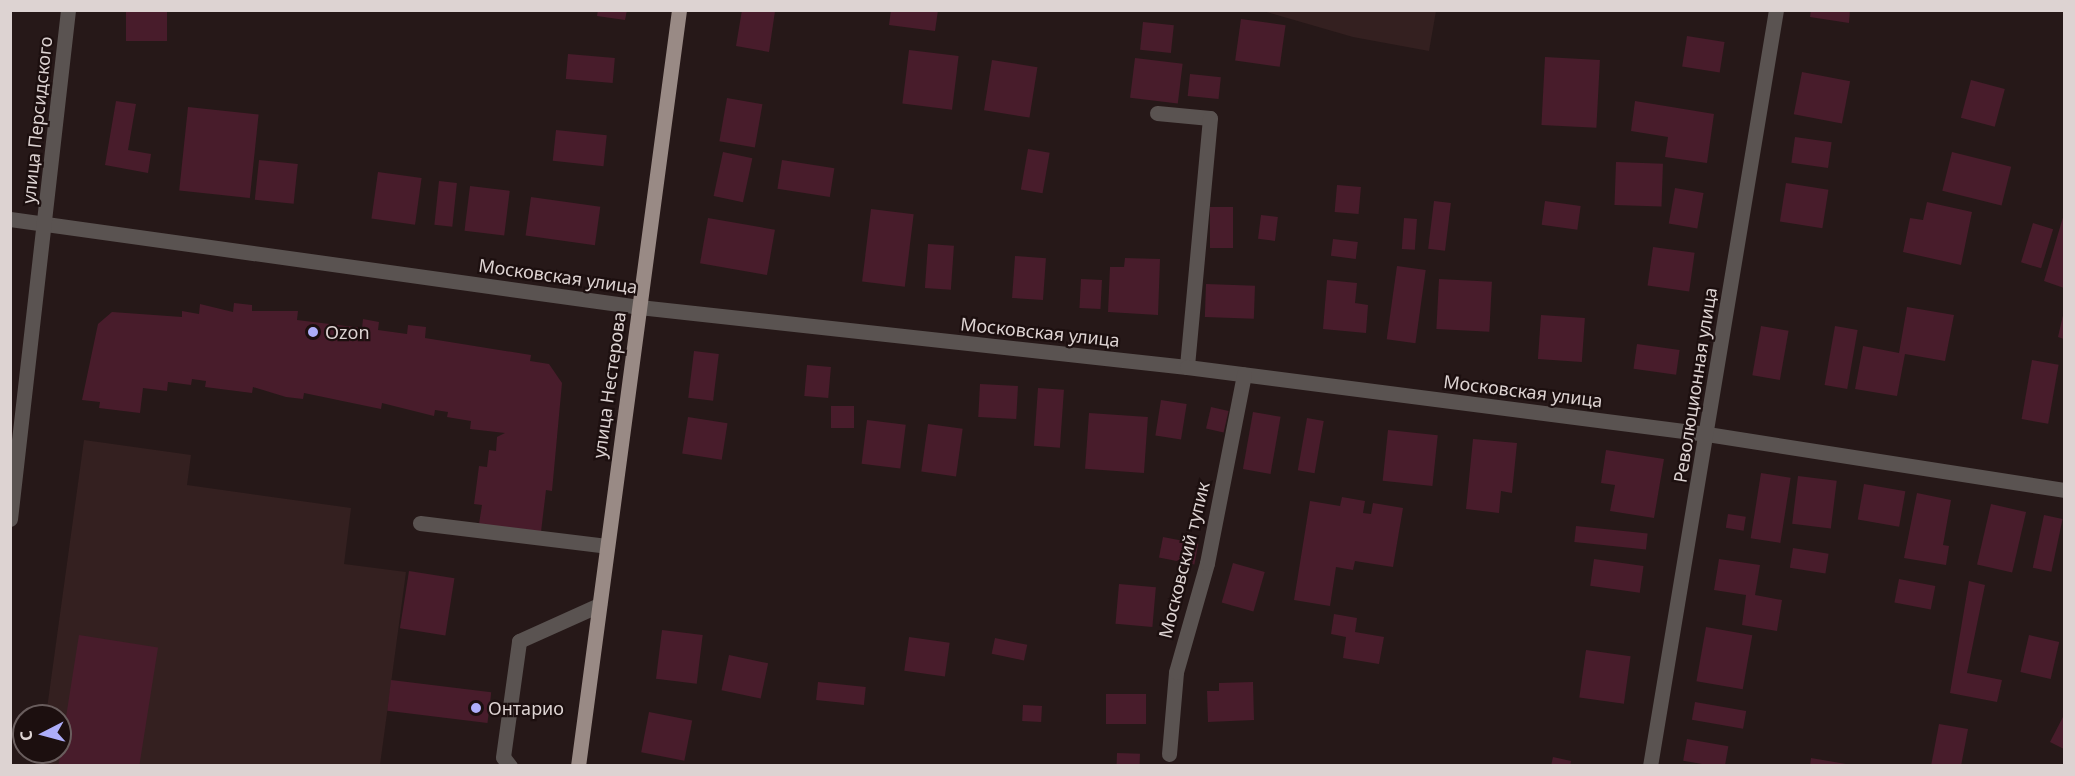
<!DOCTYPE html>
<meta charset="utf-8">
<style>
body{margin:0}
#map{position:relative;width:2075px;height:776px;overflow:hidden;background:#261818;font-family:"Noto Sans",sans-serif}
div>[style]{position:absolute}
.built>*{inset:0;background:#342020}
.building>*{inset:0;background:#481c2b;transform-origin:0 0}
.minor>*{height:15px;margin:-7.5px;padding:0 7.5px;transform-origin:7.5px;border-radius:7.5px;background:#5a5351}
.major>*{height:15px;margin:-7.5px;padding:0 7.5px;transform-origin:7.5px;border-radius:7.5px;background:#998a85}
.dots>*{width:16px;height:16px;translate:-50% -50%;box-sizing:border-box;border:3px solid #1c0f0f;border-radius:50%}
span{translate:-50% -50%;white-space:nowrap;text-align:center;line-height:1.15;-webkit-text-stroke:4.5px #1c0f0f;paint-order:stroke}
.street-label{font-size:18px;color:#ddd3d2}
.poi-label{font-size:18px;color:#ddd3d2}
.left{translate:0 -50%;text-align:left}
.frame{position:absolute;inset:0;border:12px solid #ddd3d2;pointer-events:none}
.north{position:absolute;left:12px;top:704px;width:60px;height:60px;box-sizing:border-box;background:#1c0f0f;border:2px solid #695d5d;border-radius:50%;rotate:264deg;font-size:16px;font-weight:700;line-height:24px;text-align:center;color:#ddd3d2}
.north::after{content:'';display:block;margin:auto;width:21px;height:27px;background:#aeaefa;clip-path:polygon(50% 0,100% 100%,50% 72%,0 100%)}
</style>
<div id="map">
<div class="built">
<i style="clip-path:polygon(1263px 11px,1436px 11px,1429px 51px,1353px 37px)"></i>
<i style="clip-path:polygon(84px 440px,191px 455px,187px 485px,351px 508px,344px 564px,406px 572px,380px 765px,40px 766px,42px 752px,60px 752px,60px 716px,46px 716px)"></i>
</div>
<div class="building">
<i style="left:126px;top:10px;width:41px;height:31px"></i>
<i style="clip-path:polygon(598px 10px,627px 10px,625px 20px,597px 16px)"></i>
<i style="clip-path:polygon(742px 10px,775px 11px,769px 52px,736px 46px)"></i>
<i style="clip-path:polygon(891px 10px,938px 10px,935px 31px,889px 25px)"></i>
<i style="clip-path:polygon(1811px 10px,1850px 10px,1849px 23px,1810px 17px)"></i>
<i style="left:1241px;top:19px;width:45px;height:42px;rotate:8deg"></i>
<i style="left:1143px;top:22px;width:31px;height:28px;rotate:6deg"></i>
<i style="left:1687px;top:36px;width:38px;height:31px;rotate:9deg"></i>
<i style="left:909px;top:50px;width:50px;height:54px;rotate:7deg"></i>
<i style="left:568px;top:54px;width:47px;height:25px;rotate:5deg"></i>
<i style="left:1545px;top:57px;width:55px;height:68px;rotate:3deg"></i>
<i style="left:1135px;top:58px;width:48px;height:40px;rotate:7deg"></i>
<i style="left:992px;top:60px;width:46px;height:51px;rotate:9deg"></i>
<i style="left:1802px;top:72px;width:49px;height:43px;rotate:11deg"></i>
<i style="left:1190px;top:74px;width:31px;height:22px;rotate:6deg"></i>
<i style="left:1971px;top:80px;width:35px;height:39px;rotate:15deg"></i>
<i style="left:727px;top:98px;width:36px;height:44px;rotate:10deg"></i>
<i style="clip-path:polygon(116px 101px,136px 104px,128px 150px,151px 154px,148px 173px,105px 165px)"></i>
<i style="clip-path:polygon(1635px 101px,1714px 114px,1707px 163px,1665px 157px,1668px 137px,1631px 131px)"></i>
<i style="left:188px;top:107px;width:71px;height:84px;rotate:6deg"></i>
<i style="left:556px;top:130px;width:51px;height:31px;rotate:6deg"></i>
<i style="left:1795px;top:137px;width:37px;height:26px;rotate:8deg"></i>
<i style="left:1028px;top:149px;width:22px;height:41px;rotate:10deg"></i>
<i style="left:723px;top:152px;width:30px;height:45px;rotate:12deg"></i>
<i style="left:1952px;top:152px;width:61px;height:40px;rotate:14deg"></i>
<i style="left:259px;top:160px;width:39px;height:40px;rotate:6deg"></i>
<i style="left:782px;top:160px;width:53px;height:29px;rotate:9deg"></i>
<i style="left:1616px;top:162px;width:47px;height:43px;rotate:2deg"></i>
<i style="left:378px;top:172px;width:44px;height:47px;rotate:8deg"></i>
<i style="left:439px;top:181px;width:18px;height:44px;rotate:6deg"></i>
<i style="left:1786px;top:183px;width:43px;height:39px;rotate:9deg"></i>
<i style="left:1337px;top:185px;width:24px;height:27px;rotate:5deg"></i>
<i style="left:470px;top:186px;width:40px;height:45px;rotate:7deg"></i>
<i style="left:1675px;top:188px;width:29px;height:36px;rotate:10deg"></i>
<i style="left:531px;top:197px;width:70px;height:39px;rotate:8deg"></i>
<i style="left:1434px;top:201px;width:17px;height:48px;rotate:7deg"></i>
<i style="left:1545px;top:201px;width:36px;height:24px;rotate:8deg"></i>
<i style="clip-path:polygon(1927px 202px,1972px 212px,1961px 265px,1903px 252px,1910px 218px,1923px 220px)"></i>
<i style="left:1210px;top:207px;width:23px;height:41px"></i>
<i style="left:871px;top:209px;width:43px;height:73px;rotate:7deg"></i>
<i style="clip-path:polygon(2064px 214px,2064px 288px,2044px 281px)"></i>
<i style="left:1261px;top:215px;width:17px;height:24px;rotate:7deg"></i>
<i style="left:708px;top:218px;width:68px;height:46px;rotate:10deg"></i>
<i style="left:1404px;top:218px;width:13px;height:31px;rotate:4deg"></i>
<i style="left:2033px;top:223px;width:21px;height:41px;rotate:17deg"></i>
<i style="left:1333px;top:239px;width:25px;height:17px;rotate:7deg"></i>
<i style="left:928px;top:244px;width:26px;height:44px;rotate:4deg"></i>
<i style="left:1653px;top:247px;width:42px;height:39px;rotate:8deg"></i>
<i style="left:1015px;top:256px;width:31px;height:42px;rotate:4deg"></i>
<i style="clip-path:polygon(1125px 258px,1160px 259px,1158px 315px,1108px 312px,1110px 267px,1124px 267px)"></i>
<i style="left:1397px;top:266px;width:29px;height:74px;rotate:8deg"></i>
<i style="left:1081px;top:279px;width:21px;height:29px;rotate:3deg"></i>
<i style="left:1439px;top:279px;width:53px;height:50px;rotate:3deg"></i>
<i style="clip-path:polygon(1327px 280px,1357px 283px,1355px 303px,1368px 305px,1366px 333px,1323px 329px)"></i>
<i style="left:1206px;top:284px;width:49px;height:33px;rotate:2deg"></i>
<i style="clip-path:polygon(234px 303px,252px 305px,252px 311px,298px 311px,297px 320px,362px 328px,363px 319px,379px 322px,378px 330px,407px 334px,408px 325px,426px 327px,425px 338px,531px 355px,530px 361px,549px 364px,562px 383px,552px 491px,546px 490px,541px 532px,479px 524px,482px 505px,474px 504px,479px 466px,487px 467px,489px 450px,496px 451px,497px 437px,505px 433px,470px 429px,471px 421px,447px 417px,448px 412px,435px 410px,434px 416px,382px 403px,381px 409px,304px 393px,303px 399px,286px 397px,253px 387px,252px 393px,205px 387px,206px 381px,192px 379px,191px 385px,168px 382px,167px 391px,143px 388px,140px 413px,99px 408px,100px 402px,82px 400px,98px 324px,112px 312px,182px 317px,182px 311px,199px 314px,200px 304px,233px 312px)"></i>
<i style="clip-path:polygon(1907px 307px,1954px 315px,1945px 361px,1905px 354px,1897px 396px,1855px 389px,1863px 346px,1899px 353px)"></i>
<i style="clip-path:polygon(2064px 311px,2064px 339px,2058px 337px)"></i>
<i style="left:1541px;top:315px;width:44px;height:44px;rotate:4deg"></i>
<i style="left:1761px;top:326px;width:28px;height:50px;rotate:10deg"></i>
<i style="left:1835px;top:326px;width:23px;height:60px;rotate:10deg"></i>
<i style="left:1637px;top:344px;width:43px;height:25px;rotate:8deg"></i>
<i style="left:694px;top:351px;width:25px;height:47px;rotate:7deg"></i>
<i style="left:2032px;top:360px;width:27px;height:60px;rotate:10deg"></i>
<i style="left:807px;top:365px;width:24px;height:31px;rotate:5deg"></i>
<i style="left:980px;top:384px;width:38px;height:33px;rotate:3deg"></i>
<i style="left:1038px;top:388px;width:26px;height:58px;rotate:4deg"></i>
<i style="left:1161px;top:400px;width:26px;height:36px;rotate:9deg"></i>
<i style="left:831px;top:406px;width:23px;height:22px"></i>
<i style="left:1211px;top:407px;width:18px;height:22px;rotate:13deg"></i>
<i style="left:1253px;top:412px;width:28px;height:58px;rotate:10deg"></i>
<i style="left:1089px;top:413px;width:59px;height:56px;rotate:4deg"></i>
<i style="left:688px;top:417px;width:40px;height:37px;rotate:9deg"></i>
<i style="left:1307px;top:418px;width:17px;height:53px;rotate:10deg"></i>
<i style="left:867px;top:420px;width:39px;height:44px;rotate:7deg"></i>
<i style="left:928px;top:424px;width:35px;height:48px;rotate:8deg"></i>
<i style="left:1388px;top:430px;width:50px;height:51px;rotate:6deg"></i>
<i style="clip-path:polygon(1473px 439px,1517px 443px,1512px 493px,1501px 491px,1499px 513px,1466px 509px)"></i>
<i style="clip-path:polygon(1606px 450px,1664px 459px,1654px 518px,1610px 511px,1615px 485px,1601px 483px)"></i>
<i style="left:1761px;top:473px;width:30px;height:66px;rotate:9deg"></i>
<i style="left:1798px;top:476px;width:39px;height:48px;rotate:7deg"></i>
<i style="left:1864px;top:484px;width:42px;height:36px;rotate:10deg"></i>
<i style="clip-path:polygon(1917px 493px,1951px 500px,1943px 545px,1949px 546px,1946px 565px,1904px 558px)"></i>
<i style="clip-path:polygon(1342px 497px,1365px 501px,1363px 513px,1371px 514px,1373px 503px,1403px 508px,1393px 567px,1355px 561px,1353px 570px,1336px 567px,1330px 606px,1294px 600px,1310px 501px,1340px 506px)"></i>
<i style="left:1991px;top:504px;width:36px;height:62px;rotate:13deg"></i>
<i style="left:1728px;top:514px;width:18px;height:14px;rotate:9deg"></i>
<i style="left:2044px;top:515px;width:19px;height:54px;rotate:12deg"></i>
<i style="left:1576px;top:526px;width:72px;height:16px;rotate:6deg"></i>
<i style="left:1163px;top:537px;width:36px;height:21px;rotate:11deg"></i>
<i style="left:1793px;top:548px;width:36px;height:20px;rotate:9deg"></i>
<i style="left:1594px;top:559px;width:50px;height:27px;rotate:8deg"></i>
<i style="clip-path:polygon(1719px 559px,1760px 565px,1755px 595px,1782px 600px,1777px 631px,1742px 625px,1746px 595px,1714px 590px)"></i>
<i style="left:1233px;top:563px;width:33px;height:41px;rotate:16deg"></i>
<i style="left:409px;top:571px;width:46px;height:58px;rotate:9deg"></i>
<i style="left:1899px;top:579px;width:37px;height:24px;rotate:11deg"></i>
<i style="clip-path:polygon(1969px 581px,1985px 585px,1967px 673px,2002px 680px,1997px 702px,1950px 693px)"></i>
<i style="left:1119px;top:584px;width:37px;height:40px;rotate:5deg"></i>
<i style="clip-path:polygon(1334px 614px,1357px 618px,1355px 632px,1384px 637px,1379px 664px,1343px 658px,1346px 637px,1331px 634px)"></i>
<i style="left:1706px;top:627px;width:47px;height:55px;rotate:10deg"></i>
<i style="left:662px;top:630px;width:41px;height:49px;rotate:7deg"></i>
<i style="left:79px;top:635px;width:80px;height:132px;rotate:9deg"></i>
<i style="left:2029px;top:635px;width:31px;height:38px;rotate:13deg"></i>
<i style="left:909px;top:637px;width:41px;height:34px;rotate:8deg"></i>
<i style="left:995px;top:638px;width:33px;height:16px;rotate:12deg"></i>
<i style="left:1586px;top:650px;width:45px;height:48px;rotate:8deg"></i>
<i style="left:729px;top:655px;width:40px;height:36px;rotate:12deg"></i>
<i style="left:391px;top:680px;width:101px;height:31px;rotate:7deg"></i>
<i style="left:818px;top:682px;width:48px;height:18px;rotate:6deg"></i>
<i style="clip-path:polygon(1253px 682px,1254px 720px,1208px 722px,1207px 691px,1219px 691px,1219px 683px)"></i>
<i style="left:1106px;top:694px;width:40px;height:30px"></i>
<i style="left:1695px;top:702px;width:52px;height:18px;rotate:10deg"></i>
<i style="left:1023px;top:705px;width:19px;height:16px;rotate:3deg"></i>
<i style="left:649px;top:712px;width:44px;height:41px;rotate:11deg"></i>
<i style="clip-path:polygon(2064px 715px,2064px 749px,2050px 742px)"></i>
<i style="clip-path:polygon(1939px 724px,1968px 729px,1961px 766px,1931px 766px)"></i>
<i style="left:1687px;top:739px;width:42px;height:22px;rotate:10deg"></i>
<i style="left:1117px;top:753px;width:23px;height:13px;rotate:2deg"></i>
<i style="clip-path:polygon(1553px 757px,1571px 761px,1570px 766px,1551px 766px)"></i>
<i style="clip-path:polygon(1811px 758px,1846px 764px,1846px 766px,1810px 766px)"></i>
</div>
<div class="minor">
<i style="left:1157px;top:113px;width:53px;rotate:5.4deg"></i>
<i style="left:1210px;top:118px;width:250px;rotate:95.3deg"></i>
<i style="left:10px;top:219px;width:635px;rotate:7.96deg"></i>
<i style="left:639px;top:307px;width:551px;rotate:6.25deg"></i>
<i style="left:1187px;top:367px;width:524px;rotate:7.34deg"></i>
<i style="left:1707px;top:434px;width:361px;rotate:8.9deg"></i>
<i style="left:10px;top:519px;width:512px;rotate:-83.5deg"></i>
<i style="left:420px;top:523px;width:188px;rotate:7deg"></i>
<i style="left:1169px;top:754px;width:82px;rotate:-85.1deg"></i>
<i style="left:1176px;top:672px;width:113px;rotate:-74.1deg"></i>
<i style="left:1207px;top:563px;width:192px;rotate:-78.9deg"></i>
<i style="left:510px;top:766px;width:11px;rotate:-128deg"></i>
<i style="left:503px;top:757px;width:117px;rotate:-82.1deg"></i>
<i style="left:519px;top:641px;width:88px;rotate:-24.2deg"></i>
<i style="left:1650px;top:766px;width:766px;rotate:-80.54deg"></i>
</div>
<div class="major">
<i style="left:578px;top:766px;width:763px;rotate:-82.39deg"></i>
</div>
<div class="dots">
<i style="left:313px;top:332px;background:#aeaefa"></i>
<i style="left:476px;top:708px;background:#aeaefa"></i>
</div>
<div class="street-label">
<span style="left:37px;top:120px;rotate:-84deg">улица Персидского</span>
<span style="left:558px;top:276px;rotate:8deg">Московская улица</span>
<span style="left:1040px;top:332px;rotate:6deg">Московская улица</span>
<span style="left:609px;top:385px;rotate:-82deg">улица Нестерова</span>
<span style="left:1695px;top:385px;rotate:-81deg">Революционная улица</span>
<span style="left:1523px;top:391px;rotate:7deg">Московская улица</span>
<span style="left:1184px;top:560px;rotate:-76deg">Московский тупик</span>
</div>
<div class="poi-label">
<span class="left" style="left:325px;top:332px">Ozon</span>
<span class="left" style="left:488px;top:708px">Онтарио</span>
</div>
<div class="frame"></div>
<div class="north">С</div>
</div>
